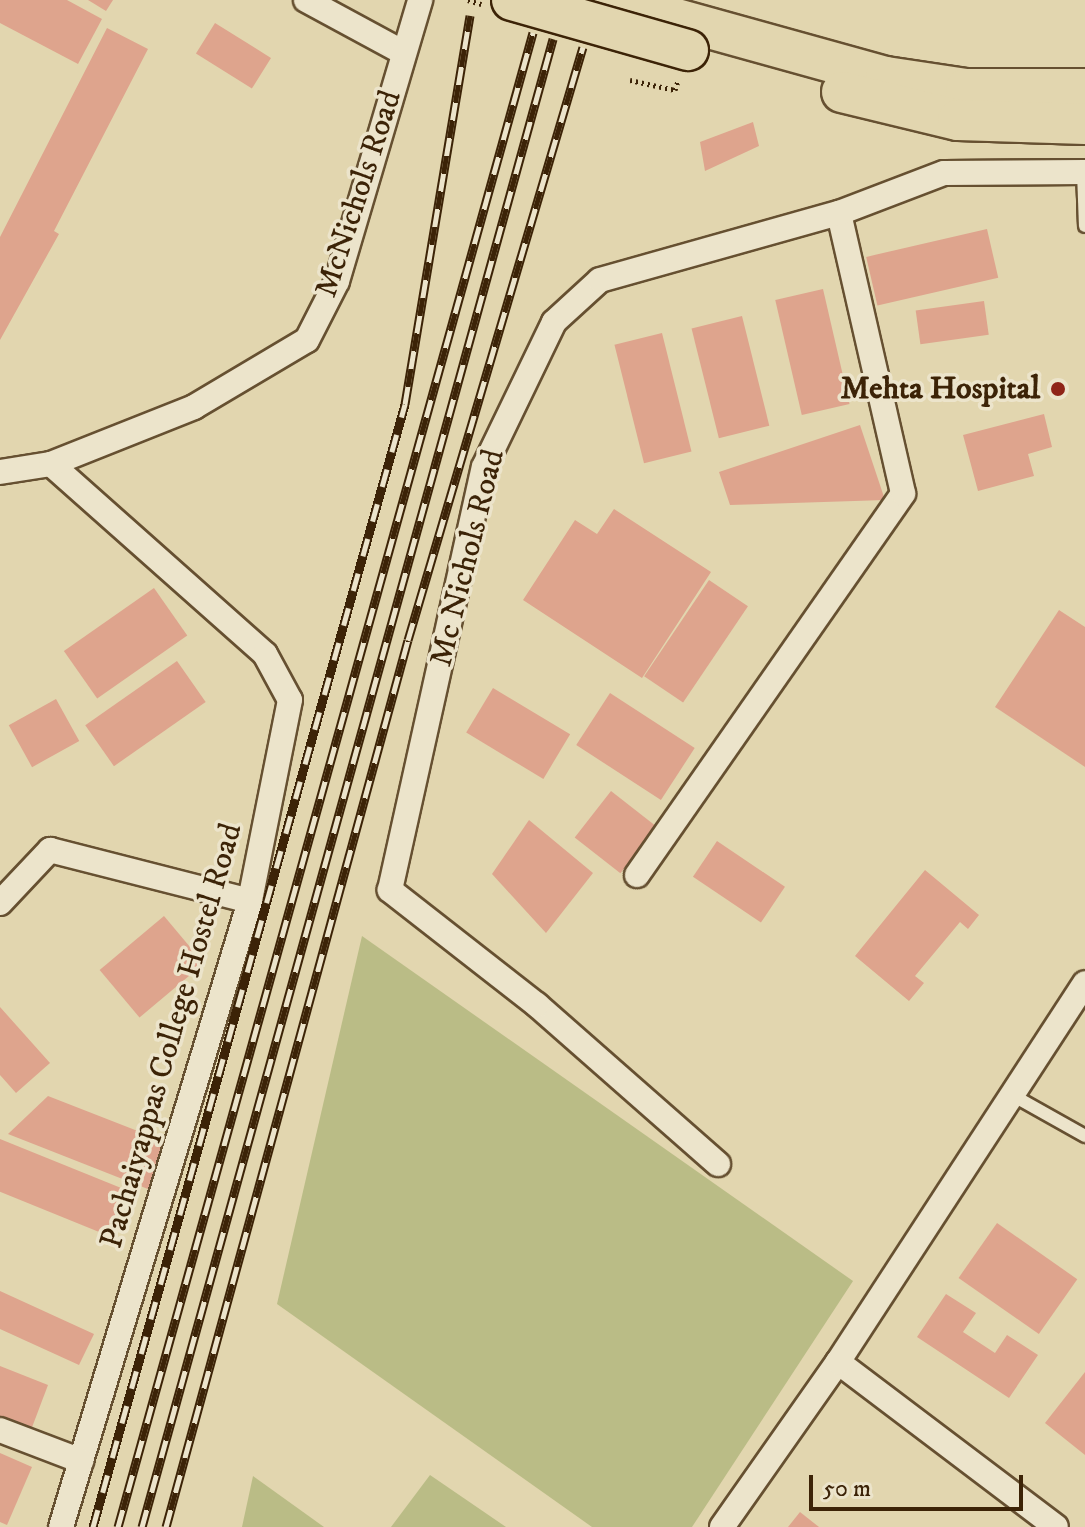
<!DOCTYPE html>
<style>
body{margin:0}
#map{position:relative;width:1085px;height:1527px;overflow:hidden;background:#e2d6af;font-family:"IM FELL DW Pica",serif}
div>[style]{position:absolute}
.green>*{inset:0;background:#babc86}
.building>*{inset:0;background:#dea48d;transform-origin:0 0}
.path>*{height:5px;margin-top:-2.5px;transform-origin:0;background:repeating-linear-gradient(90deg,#3c2307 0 2px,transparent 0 6px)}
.roads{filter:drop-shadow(2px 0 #665031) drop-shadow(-2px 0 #665031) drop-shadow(0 2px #665031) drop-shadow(0 -2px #665031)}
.lane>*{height:12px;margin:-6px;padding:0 6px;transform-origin:6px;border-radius:6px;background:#ece4cb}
.street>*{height:24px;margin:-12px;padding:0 12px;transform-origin:12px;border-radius:12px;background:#ece4cb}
.primary>*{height:40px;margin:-20px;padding:0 20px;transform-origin:20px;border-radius:20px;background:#e2d6af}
.rail>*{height:9px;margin-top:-4.5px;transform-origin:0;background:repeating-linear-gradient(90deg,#ece4cb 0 18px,#3c2307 0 36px);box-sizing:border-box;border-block:2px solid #3c2307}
.bridges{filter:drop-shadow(2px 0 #3c2307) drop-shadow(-2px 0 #3c2307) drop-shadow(0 2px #3c2307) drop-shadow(0 -2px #3c2307)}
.primary-bridge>*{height:40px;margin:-20px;padding:0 20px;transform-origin:20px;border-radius:20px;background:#e2d6af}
.dots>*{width:22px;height:22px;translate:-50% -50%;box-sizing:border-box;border:4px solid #ece4cb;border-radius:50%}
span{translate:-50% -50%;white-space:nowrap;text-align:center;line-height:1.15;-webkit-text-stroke:7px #ece4cb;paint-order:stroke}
.street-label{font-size:32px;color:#3c2307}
.poi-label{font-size:32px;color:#3c2307;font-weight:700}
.right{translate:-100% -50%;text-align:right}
.scale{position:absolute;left:809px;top:1475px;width:214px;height:36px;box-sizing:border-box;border:4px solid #3c2307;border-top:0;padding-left:10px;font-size:24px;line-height:28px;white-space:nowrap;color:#3c2307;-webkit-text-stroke:6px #ece4cb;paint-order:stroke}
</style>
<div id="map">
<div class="green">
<i style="clip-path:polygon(362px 936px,853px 1281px,692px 1527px,592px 1527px,277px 1304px)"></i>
<i style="clip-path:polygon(430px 1475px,506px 1527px,391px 1527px)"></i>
<i style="clip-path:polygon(253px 1476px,324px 1527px,242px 1527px)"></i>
</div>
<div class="building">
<i style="clip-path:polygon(0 0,67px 0,102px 19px,78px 64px,0 23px)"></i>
<i style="clip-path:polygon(88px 0,113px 0,106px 11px)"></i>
<i style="left:215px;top:23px;width:66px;height:36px;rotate:32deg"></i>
<i style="clip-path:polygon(107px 28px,148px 49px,54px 231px,59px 234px,0 340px,0 237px)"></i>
<i style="clip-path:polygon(753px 122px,759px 146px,705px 171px,700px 142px)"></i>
<i style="left:987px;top:229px;width:50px;height:124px;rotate:77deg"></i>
<i style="left:823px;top:289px;width:118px;height:49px;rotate:77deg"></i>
<i style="left:984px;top:301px;width:34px;height:69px;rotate:82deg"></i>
<i style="left:742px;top:316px;width:113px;height:52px;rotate:76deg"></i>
<i style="left:662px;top:333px;width:122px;height:49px;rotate:76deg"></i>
<i style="clip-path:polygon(1044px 414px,1052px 447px,1028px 454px,1034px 476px,978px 491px,963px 435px)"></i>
<i style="clip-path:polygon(860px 425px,885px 500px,730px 505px,719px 472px)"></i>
<i style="clip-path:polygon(614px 509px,711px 572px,642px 678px,523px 600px,575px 520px,597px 534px)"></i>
<i style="left:709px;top:580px;width:47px;height:116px;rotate:34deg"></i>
<i style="left:154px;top:588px;width:58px;height:110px;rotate:55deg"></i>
<i style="clip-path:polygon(1059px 610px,1085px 627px,1085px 767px,995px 707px)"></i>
<i style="left:177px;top:661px;width:50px;height:112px;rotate:55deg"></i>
<i style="left:493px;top:688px;width:90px;height:52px;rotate:31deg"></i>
<i style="left:610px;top:693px;width:101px;height:62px;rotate:33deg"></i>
<i style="left:56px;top:699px;width:48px;height:54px;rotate:61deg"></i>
<i style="left:611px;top:791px;width:58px;height:59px;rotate:38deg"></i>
<i style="clip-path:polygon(529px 820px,593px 873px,546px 933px,492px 874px)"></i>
<i style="left:717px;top:841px;width:82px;height:43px;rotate:34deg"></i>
<i style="clip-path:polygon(925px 870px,979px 915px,968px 929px,960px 922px,915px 976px,924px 983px,909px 1001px,855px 956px)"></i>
<i style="left:164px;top:916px;width:62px;height:84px;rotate:50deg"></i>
<i style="clip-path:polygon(0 1007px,50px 1063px,16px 1093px,0 1075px)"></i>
<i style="clip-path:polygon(48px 1096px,171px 1144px,153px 1191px,8px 1134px)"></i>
<i style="left:0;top:1139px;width:136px;height:49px;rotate:22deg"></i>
<i style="left:997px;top:1223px;width:98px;height:67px;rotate:35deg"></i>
<i style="clip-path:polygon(0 1291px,94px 1334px,79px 1365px,0 1329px)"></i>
<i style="clip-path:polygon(946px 1294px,976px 1313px,963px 1332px,995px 1353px,1007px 1335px,1038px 1355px,1009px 1398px,917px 1337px)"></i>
<i style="clip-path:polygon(0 1366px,48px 1385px,31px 1430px,0 1418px)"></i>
<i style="clip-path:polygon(1085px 1372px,1085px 1455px,1045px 1423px)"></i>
<i style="clip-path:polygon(0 1453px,32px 1467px,7px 1525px,0 1522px)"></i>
<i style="clip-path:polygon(800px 1512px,819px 1527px,788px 1527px)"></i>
</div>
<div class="path">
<i style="left:468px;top:0;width:14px;rotate:17deg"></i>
<i style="left:630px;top:80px;width:46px;rotate:12.5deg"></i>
<i style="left:675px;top:90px;width:9px;rotate:-72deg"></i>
</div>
<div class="roads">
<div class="lane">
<i style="left:1083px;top:172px;width:54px;rotate:87.9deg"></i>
<i style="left:1012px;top:1095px;width:84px;rotate:29.3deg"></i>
</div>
<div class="street">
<i style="left:306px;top:0;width:111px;rotate:28.4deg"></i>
<i style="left:51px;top:464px;width:286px;rotate:41.6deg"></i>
<i style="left:265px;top:654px;width:52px;rotate:61.5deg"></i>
<i style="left:290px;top:700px;width:205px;rotate:101.3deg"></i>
<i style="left:250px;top:901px;width:654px;rotate:106.8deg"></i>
<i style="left:0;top:472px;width:52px;rotate:-8.9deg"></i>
<i style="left:51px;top:464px;width:154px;rotate:-21.7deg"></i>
<i style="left:194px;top:407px;width:131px;rotate:-30.7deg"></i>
<i style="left:307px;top:340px;width:66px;rotate:-63deg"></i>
<i style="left:337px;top:281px;width:293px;rotate:-73.5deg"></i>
<i style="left:637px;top:875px;width:465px;rotate:-55.1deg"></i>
<i style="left:903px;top:493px;width:287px;rotate:-102.9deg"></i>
<i style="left:0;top:903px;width:73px;rotate:-46.7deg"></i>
<i style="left:50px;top:850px;width:206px;rotate:14.3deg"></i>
<i style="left:718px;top:1164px;width:241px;rotate:-138.7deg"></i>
<i style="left:537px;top:1005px;width:187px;rotate:-142deg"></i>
<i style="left:390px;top:890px;width:433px;rotate:-77.5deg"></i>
<i style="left:484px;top:467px;width:161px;rotate:-64.2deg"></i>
<i style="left:554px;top:322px;width:62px;rotate:-42.4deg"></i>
<i style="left:600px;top:280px;width:248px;rotate:-15.7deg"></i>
<i style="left:839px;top:213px;width:112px;rotate:-20.9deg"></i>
<i style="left:944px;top:173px;width:141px;rotate:-0.4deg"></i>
<i style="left:838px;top:1362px;width:273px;rotate:37.1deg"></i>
<i style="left:0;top:1430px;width:87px;rotate:20.9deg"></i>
<i style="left:722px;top:1527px;width:202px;rotate:-54.9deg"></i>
<i style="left:838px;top:1362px;width:452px;rotate:-56.9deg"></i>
</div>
<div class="primary">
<i style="left:608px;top:0;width:288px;rotate:15.5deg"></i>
<i style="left:886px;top:77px;width:81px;rotate:8.5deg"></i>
<i style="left:966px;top:89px;width:119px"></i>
<i style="left:842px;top:92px;width:119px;rotate:13.6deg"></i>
<i style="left:958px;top:120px;width:127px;rotate:1.8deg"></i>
</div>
</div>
<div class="rail">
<i style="left:93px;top:1527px;width:1166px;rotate:-74.47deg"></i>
<i style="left:405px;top:404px;width:394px;rotate:-80.5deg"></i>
<i style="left:118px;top:1527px;width:1551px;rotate:-74.48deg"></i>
<i style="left:142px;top:1527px;width:1544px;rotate:-74.56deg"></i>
<i style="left:166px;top:1527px;width:919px;rotate:-74.74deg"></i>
<i style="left:408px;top:640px;width:618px;rotate:-73.56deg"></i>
</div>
<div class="bridges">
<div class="primary-bridge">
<i style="left:512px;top:0;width:183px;rotate:15.9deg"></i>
</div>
</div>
<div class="dots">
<i style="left:1058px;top:389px;background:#8f2418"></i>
</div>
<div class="street-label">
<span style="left:359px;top:194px;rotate:-72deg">McNichols Road</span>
<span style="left:468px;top:558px;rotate:-76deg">Mc Nichols Road</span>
<span style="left:172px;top:1036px;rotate:-74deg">Pachaiyappas College Hostel Road</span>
</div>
<div class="poi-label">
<span class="right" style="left:1040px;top:389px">Mehta Hospital</span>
</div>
<div class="scale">50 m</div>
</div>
